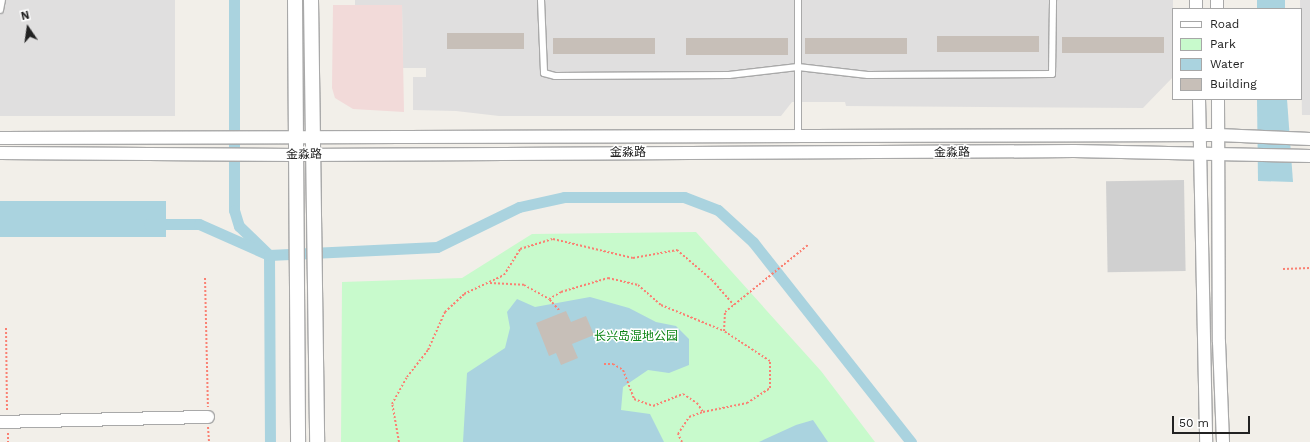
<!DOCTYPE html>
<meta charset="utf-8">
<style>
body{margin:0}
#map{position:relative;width:1310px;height:442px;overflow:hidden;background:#f2efe9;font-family:"Work Sans","Noto Sans SC",sans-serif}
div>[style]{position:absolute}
.residential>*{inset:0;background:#e0dfdf;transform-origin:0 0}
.commercial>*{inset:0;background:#f2dad9}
.religious>*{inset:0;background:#d0d0d0;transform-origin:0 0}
.park>*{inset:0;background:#c8facc}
.water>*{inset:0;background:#aad3df;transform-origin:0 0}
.canal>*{height:11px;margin:-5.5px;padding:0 5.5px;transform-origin:5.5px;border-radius:5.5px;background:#aad3df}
.building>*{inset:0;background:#c7bfb8;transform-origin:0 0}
.path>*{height:2px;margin-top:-1px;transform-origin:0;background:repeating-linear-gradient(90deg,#fa8072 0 2px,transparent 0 4px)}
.roads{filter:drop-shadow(1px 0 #a9a9a9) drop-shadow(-1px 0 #a9a9a9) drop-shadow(0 1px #a9a9a9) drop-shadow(0 -1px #a9a9a9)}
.service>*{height:6px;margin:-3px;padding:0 3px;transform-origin:3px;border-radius:3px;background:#fff}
.minor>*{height:12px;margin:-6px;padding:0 6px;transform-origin:6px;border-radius:6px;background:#fff}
.tertiary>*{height:14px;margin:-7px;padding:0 7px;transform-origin:7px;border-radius:7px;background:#fff}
span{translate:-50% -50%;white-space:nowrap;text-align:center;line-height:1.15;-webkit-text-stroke:3px #fff;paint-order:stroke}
.street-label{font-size:12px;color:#222}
.park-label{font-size:12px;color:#0c8416}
.legend{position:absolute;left:1172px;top:8px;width:130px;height:92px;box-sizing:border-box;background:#fff;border:1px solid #a7a7a7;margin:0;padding:5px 7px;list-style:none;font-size:12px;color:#222}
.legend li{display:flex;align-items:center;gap:8px;height:20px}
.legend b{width:20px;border:1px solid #a7a7a7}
.north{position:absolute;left:8px;top:8px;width:40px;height:40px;-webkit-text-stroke:3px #fff;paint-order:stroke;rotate:347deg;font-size:11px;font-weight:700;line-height:16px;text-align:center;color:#222}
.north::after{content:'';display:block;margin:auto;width:14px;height:18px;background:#222;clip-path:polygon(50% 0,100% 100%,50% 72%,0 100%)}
.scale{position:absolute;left:1172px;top:416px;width:78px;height:18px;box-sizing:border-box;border:2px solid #222;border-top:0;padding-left:5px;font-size:12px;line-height:14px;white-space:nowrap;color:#222;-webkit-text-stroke:3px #fff;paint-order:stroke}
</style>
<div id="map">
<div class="residential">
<i style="left:0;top:0;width:175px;height:116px"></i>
<i style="clip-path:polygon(355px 0,1173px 0,1173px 77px,1143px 108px,846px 106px,845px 102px,792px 102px,781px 116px,499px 116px,456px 111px,413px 110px,413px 77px,426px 77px,426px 68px,403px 68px,402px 5px,355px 5px)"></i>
<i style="clip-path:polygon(1300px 0,1310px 0,1310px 115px,1302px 115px)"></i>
</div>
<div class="commercial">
<i style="clip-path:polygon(333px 5px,402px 5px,404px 112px,353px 109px,335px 98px,332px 88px)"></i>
</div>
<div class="religious">
<i style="left:1184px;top:180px;width:91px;height:78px;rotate:89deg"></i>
</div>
<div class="park">
<i style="clip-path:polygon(696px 232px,821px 371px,875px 442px,341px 442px,342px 282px,462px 278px,532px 234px)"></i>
</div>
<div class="water">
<i style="left:1257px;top:0;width:28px;height:9px"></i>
<i style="clip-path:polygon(1257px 99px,1287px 99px,1293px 182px,1258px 181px)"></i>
<i style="left:0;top:201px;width:166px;height:36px"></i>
<i style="clip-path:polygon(590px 297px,629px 308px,656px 322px,676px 326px,689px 339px,689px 365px,669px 373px,648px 370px,623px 387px,621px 410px,650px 414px,664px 442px,463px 442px,467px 373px,505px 348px,510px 328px,507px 312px,517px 299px,535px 307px)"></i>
<i style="clip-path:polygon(813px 420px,828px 442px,759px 442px,796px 425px)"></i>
</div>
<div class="canal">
<i style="left:234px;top:0;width:210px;rotate:90deg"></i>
<i style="left:234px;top:210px;width:17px;rotate:73deg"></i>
<i style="left:239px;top:226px;width:42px;rotate:44deg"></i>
<i style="left:269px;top:255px;width:187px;rotate:89.7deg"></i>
<i style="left:149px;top:224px;width:50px"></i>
<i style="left:199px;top:224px;width:77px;rotate:23.9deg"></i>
<i style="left:269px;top:255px;width:168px;rotate:-2.7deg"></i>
<i style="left:437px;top:247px;width:91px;rotate:-26deg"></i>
<i style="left:519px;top:207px;width:46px;rotate:-12.5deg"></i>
<i style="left:564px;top:197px;width:120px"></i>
<i style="left:684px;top:197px;width:36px;rotate:21deg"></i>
<i style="left:718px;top:210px;width:47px;rotate:42.4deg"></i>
<i style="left:753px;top:242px;width:255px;rotate:51.7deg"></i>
</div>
<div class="building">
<i style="left:524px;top:33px;width:16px;height:77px;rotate:90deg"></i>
<i style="left:1039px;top:36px;width:16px;height:102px;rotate:90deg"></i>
<i style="left:1062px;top:37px;width:102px;height:16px"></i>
<i style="left:553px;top:38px;width:102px;height:16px"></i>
<i style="left:788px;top:38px;width:17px;height:102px;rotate:90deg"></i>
<i style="left:805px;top:38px;width:102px;height:16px"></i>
<i style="clip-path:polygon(566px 311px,571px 322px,586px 316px,594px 335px,572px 344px,578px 358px,561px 365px,556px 353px,549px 356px,536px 323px)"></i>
</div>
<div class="path">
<i style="left:1283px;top:269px;width:27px;rotate:-2deg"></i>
<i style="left:205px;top:278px;width:129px;rotate:88.7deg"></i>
<i style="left:490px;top:283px;width:34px;rotate:3deg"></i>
<i style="left:524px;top:285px;width:29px;rotate:29deg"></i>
<i style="left:559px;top:310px;width:15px;rotate:-132deg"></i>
<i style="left:549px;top:299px;width:14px;rotate:-30deg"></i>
<i style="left:561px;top:292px;width:49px;rotate:-16.6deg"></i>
<i style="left:608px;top:278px;width:31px;rotate:13deg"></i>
<i style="left:638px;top:285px;width:30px;rotate:41deg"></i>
<i style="left:661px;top:305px;width:68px;rotate:22.4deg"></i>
<i style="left:6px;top:328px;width:83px;rotate:89.3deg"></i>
<i style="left:604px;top:364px;width:9px"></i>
<i style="left:613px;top:364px;width:12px;rotate:31deg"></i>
<i style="left:623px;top:370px;width:31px;rotate:69deg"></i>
<i style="left:634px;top:399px;width:20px;rotate:20deg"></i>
<i style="left:653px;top:406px;width:32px;rotate:-22deg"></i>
<i style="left:683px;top:394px;width:17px;rotate:33deg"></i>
<i style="left:697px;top:403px;width:11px;rotate:56deg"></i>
<i style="left:703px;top:412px;width:45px;rotate:-11.6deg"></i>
<i style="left:747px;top:403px;width:27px;rotate:-33deg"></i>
<i style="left:770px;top:388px;width:27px;rotate:-90deg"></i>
<i style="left:770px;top:361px;width:55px;rotate:-146.9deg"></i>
<i style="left:724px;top:331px;width:19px;rotate:-87deg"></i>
<i style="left:725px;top:312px;width:107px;rotate:-38.9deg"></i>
<i style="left:208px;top:427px;width:15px;rotate:86deg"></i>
<i style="left:8px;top:433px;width:9px;rotate:90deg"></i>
<i style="left:399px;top:442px;width:39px;rotate:-100deg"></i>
<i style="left:392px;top:404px;width:31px;rotate:-61deg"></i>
<i style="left:407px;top:377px;width:34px;rotate:-52deg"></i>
<i style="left:428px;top:350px;width:42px;rotate:-65.9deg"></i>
<i style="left:445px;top:312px;width:26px;rotate:-43deg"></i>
<i style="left:464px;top:294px;width:44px;rotate:-25.4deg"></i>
<i style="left:504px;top:275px;width:31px;rotate:-58deg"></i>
<i style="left:520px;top:249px;width:34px;rotate:-17deg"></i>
<i style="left:553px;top:239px;width:82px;rotate:13.4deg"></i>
<i style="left:633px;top:258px;width:45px;rotate:-10.3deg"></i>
<i style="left:677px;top:250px;width:46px;rotate:40.6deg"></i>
<i style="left:712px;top:280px;width:33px;rotate:49deg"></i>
<i style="left:682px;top:442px;width:9px;rotate:-117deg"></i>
<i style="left:678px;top:434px;width:20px;rotate:-57deg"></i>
<i style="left:689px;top:417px;width:15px;rotate:-20deg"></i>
</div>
<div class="roads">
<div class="service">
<i style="left:541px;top:0;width:73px;rotate:87.6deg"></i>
<i style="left:544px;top:73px;width:11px;rotate:15deg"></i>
<i style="left:555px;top:76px;width:174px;rotate:-0.3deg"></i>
<i style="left:729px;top:75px;width:69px;rotate:-6.6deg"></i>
<i style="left:798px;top:67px;width:70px;rotate:6.5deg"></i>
<i style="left:868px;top:75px;width:184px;rotate:-0.3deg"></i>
<i style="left:1052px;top:74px;width:74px;rotate:-89.2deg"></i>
<i style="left:798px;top:0;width:136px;rotate:90deg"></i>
<i style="left:0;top:10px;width:10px;rotate:-79deg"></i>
</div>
<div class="minor">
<i style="left:1196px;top:0;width:9px;rotate:90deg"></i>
<i style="left:1217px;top:0;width:9px;rotate:90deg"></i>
<i style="left:1199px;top:99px;width:343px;rotate:88.8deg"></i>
<i style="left:1218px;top:99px;width:243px;rotate:89.8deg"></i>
<i style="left:1219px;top:342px;width:100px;rotate:87.7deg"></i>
<i style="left:0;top:138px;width:1218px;rotate:-0.14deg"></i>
<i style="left:1218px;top:135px;width:92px;rotate:2.5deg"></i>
<i style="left:0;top:153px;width:297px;rotate:0.4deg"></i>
<i style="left:297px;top:155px;width:777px;rotate:-0.29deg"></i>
<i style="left:1074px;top:151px;width:236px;rotate:1.2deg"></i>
<i style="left:0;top:422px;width:208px;rotate:-1.4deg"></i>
</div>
<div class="tertiary">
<i style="left:295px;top:0;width:442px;rotate:89.6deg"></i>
<i style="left:311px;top:0;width:442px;rotate:89.2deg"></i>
</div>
</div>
<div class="street-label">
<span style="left:628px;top:153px">金淼路</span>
<span style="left:952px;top:153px;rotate:-1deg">金淼路</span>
<span style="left:304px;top:155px;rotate:-1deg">金淼路</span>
</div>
<div class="park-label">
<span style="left:636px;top:337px">长兴岛湿地公园</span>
</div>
<ul class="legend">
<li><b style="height:5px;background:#fff"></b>Road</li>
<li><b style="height:11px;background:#c8facc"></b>Park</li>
<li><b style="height:11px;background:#aad3df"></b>Water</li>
<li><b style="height:11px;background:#c7bfb8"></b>Building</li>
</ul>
<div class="north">N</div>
<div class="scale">50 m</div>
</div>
